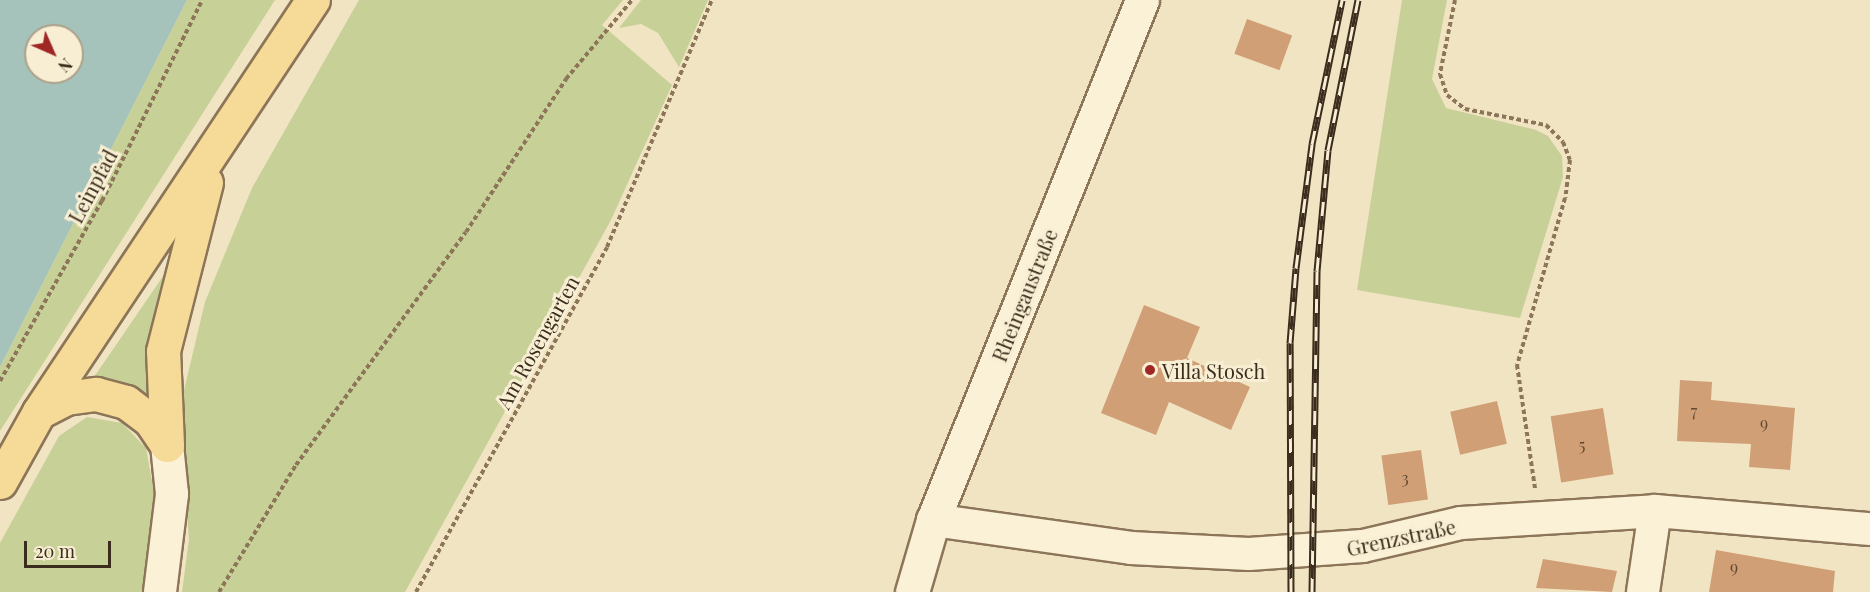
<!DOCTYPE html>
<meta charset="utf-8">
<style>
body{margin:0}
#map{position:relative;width:1870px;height:592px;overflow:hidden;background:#f1e4c3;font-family:"Playfair Display",serif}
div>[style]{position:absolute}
.green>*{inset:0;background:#c7d096}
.water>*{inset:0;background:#a5c3bb}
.building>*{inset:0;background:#d19f76;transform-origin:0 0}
.path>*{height:4px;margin-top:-2px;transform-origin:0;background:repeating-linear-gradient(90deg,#8c7558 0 4.5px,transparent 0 7.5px)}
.roads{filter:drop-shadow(2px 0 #8c7558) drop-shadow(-2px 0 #8c7558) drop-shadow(0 2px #8c7558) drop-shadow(0 -2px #8c7558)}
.street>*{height:32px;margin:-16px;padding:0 16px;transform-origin:16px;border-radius:16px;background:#fbf1d7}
.secondary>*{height:33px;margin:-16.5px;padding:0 16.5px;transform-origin:16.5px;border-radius:16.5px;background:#fbf1d7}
.primary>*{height:33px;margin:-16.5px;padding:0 16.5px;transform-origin:16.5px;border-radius:16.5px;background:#f6db98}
.rail>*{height:7px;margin-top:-3.5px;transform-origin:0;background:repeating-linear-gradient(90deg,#f8eed3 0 14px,#3b2d1d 0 28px);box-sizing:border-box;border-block:2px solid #3b2d1d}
.dots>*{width:16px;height:16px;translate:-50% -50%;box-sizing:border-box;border:3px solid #f8eed3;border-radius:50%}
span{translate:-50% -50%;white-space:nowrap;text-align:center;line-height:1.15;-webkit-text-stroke:6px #f8eed3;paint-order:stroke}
.number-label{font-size:16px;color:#604a33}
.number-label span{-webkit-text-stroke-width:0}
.street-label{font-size:20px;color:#3b2d1d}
.poi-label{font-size:20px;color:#3b2d1d}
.left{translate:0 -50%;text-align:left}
.north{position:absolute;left:24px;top:24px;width:60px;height:60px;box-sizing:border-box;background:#f8eed3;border:2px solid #aca18a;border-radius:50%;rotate:135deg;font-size:16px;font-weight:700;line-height:24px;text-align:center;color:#3b2d1d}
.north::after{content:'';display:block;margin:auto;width:21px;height:27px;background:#9f2725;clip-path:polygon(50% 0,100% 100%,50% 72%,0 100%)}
.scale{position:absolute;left:24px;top:541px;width:87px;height:27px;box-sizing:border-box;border:3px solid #3b2d1d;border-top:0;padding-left:8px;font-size:18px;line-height:21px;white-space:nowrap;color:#3b2d1d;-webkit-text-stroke:4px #f8eed3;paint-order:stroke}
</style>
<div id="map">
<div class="green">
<i style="clip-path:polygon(187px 0,275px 0,0 431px,0 367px)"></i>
<i style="clip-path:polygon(359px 0,623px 0,602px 25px,672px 85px,611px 220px,405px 592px,182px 592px,189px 539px,180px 407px,205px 302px,252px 188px)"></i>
<i style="clip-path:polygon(641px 0,708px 0,679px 67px,658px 33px,641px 24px,619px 28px)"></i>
<i style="clip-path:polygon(1402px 0,1447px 0,1432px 79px,1446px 108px,1536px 130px,1548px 136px,1562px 156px,1563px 177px,1520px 318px,1357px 290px)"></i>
<i style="clip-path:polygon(170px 266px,148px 401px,92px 380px)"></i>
<i style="clip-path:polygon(87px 417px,122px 423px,146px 448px,156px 503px,147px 592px,0 592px,0 543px,59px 436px)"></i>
</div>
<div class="water">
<i style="clip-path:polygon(evenodd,0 0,187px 0,0 367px,0 0,36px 36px,72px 36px,72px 72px,36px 72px,36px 36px)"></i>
</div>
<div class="building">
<i style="left:1247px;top:19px;width:48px;height:37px;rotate:20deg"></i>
<i style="clip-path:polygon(1144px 305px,1200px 327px,1187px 358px,1250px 387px,1231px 430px,1169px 402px,1156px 435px,1101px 413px)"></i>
<i style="clip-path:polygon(1680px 380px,1712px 382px,1711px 400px,1795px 408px,1790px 470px,1749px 467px,1751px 444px,1677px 441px)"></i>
<i style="left:1497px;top:401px;width:44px;height:48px;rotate:77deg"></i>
<i style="left:1603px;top:408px;width:67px;height:53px;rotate:81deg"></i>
<i style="left:1421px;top:450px;width:50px;height:40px;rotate:82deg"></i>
<i style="clip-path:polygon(1716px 550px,1835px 571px,1833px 592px,1709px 592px)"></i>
<i style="clip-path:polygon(1543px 559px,1617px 571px,1612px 592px,1536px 588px)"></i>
</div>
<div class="path">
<i style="left:1455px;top:0;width:76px;rotate:101.5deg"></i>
<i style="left:1440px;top:74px;width:22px;rotate:72deg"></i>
<i style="left:1447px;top:95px;width:23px;rotate:38deg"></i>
<i style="left:1465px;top:109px;width:83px;rotate:11.2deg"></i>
<i style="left:1546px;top:125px;width:24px;rotate:45deg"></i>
<i style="left:1563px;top:142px;width:19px;rotate:69deg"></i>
<i style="left:1570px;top:160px;width:38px;rotate:97deg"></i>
<i style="left:1565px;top:198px;width:174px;rotate:106deg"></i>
<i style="left:1517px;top:365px;width:125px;rotate:81.7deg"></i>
<i style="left:0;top:381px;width:207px;rotate:-60.5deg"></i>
<i style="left:102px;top:201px;width:225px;rotate:-63.5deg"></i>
<i style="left:219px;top:592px;width:149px;rotate:-58.8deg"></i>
<i style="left:296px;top:465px;width:288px;rotate:-53.9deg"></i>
<i style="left:466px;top:232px;width:183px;rotate:-56.8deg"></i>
<i style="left:566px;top:79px;width:103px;rotate:-50.1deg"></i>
<i style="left:416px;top:592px;width:394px;rotate:-61deg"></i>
<i style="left:607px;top:247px;width:268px;rotate:-67deg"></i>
</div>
<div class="roads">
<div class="street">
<i style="left:933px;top:520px;width:200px;rotate:8deg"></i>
<i style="left:1131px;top:548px;width:118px;rotate:2.9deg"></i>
<i style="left:1249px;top:554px;width:114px;rotate:-4deg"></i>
<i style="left:1363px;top:546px;width:101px;rotate:-13.2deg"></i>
<i style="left:1461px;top:523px;width:194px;rotate:-3.5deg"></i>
<i style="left:1655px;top:511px;width:216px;rotate:4.8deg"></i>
<i style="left:160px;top:592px;width:99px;rotate:-83deg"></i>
<i style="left:172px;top:494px;width:49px;rotate:-95.8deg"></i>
<i style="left:1643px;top:592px;width:82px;rotate:-81.6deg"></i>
</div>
<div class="secondary">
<i style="left:912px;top:592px;width:75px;rotate:-73.7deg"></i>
<i style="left:933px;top:520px;width:560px;rotate:-68.1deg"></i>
</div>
<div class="primary">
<i style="left:39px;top:412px;width:30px;rotate:-27deg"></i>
<i style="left:66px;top:398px;width:30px;rotate:-8deg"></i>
<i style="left:96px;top:394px;width:31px;rotate:15deg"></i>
<i style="left:126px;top:402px;width:30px;rotate:37deg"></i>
<i style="left:150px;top:420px;width:30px;rotate:56deg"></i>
<i style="left:167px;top:445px;width:94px;rotate:-92.4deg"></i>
<i style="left:163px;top:351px;width:174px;rotate:-75.7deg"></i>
<i style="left:0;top:482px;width:80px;rotate:-60.9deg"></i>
<i style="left:39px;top:412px;width:495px;rotate:-56.4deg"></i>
</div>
</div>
<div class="rail">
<i style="left:1291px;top:592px;width:249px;rotate:-90.2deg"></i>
<i style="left:1290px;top:343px;width:75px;rotate:-85.4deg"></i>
<i style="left:1296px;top:268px;width:125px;rotate:-82.6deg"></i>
<i style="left:1312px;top:144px;width:147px;rotate:-78.2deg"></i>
<i style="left:1312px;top:592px;width:321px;rotate:-89.1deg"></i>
<i style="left:1317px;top:271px;width:121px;rotate:-84.8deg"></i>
<i style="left:1328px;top:150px;width:153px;rotate:-78.7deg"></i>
</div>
<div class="dots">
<i style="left:1150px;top:370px;background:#9f2725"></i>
</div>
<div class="number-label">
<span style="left:1694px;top:411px">7</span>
<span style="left:1764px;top:423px">9</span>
<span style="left:1582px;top:445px">5</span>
<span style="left:1405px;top:478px">3</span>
<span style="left:1734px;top:567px">9</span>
</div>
<div class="street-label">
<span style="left:92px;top:186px;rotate:-62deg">Leinpfad</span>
<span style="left:1024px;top:295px;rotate:-68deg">Rheingaustraße</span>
<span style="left:537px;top:342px;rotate:-61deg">Am Rosengarten</span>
<span style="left:1401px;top:537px;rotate:-12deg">Grenzstraße</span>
</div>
<div class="poi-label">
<span class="left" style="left:1162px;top:370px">Villa Stosch</span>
</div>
<div class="north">N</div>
<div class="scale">20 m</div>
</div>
